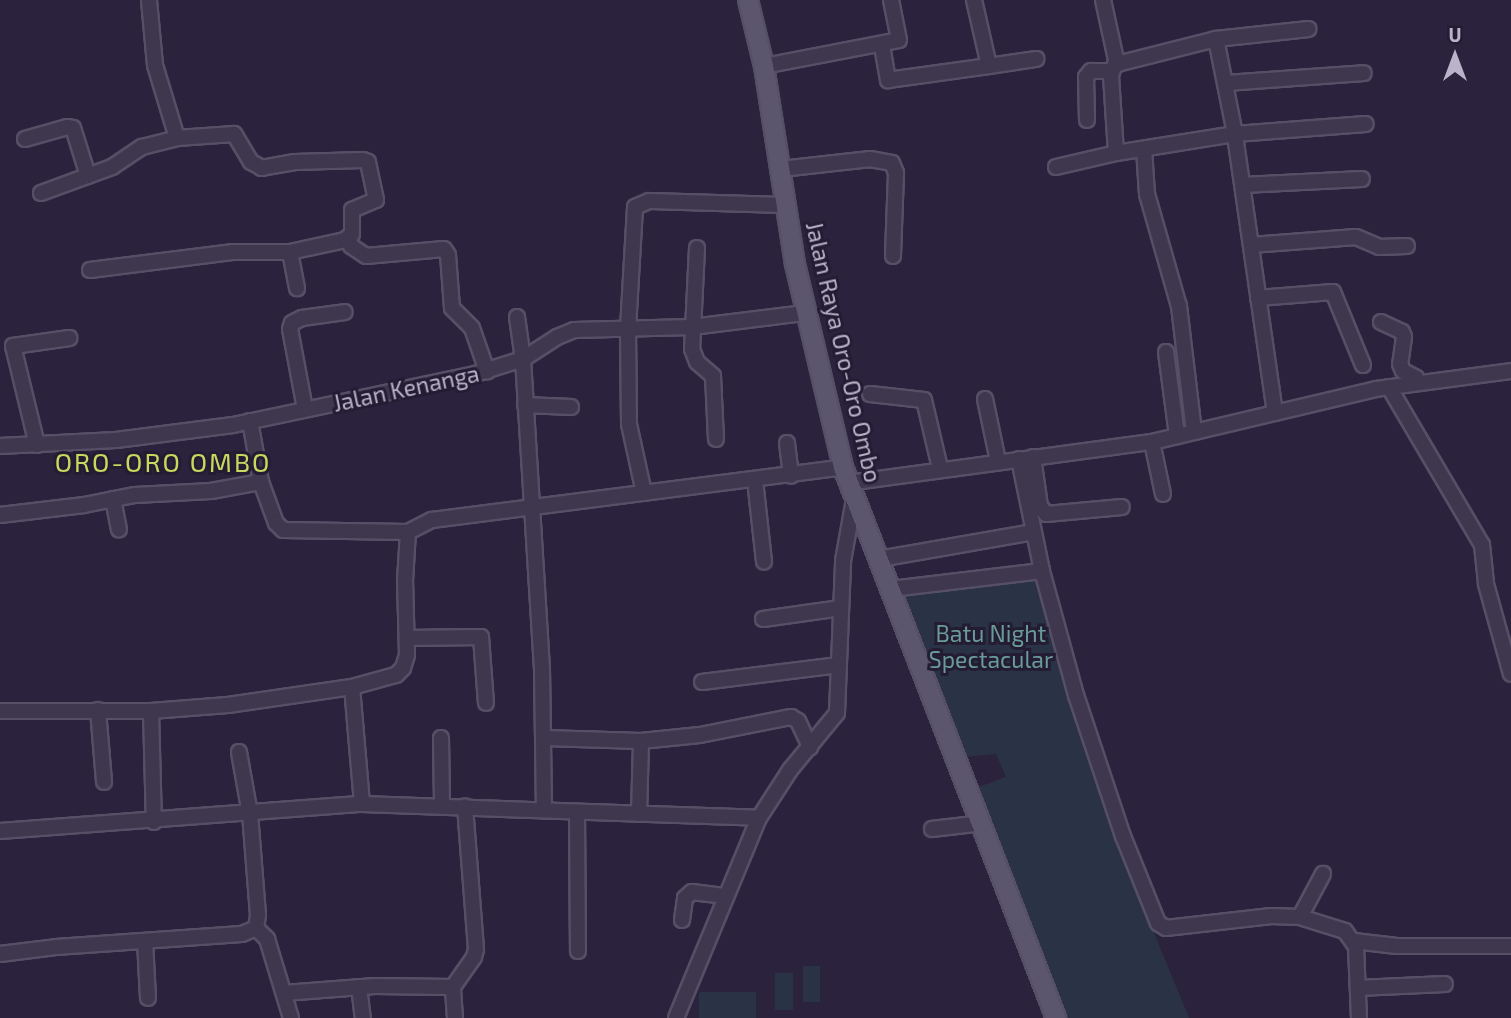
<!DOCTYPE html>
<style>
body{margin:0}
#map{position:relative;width:1511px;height:1018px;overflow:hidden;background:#2b233e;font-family:"Exo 2",sans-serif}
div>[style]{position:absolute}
.green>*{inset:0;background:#2a3246;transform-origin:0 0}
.roads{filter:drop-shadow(2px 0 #564f66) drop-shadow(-2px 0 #564f66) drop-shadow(0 2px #564f66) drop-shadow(0 -2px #564f66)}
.minor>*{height:14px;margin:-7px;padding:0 7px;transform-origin:7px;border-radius:7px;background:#3e374e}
.major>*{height:18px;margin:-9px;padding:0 9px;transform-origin:9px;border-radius:9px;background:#5c556e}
span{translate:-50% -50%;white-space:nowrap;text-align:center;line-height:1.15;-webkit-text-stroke:6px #231c33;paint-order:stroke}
.street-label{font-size:23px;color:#bab3c9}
.park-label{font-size:23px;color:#699b98}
.quarter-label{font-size:26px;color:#c7d95e;letter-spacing:2px}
.north{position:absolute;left:1420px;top:21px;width:70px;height:70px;-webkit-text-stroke:5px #231c33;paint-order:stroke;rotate:0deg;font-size:19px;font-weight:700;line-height:28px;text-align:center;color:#bab3c9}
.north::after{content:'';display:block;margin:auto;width:24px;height:32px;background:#bab3c9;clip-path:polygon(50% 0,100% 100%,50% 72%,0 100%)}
</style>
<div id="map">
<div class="green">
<i style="clip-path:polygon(1038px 576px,1108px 821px,1189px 1018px,1062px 1018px,976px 788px,1006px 777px,996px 754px,965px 757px,902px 591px)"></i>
<i style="left:803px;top:966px;width:17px;height:36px"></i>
<i style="left:793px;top:973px;width:37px;height:18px;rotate:90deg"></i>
<i style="left:699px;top:992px;width:57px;height:26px"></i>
</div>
<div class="roads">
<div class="minor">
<i style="left:1103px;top:0;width:66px;rotate:77.7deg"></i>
<i style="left:1117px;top:64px;width:102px;rotate:-14.2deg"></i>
<i style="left:882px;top:46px;width:35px;rotate:80deg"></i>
<i style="left:888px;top:80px;width:102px;rotate:-7.9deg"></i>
<i style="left:989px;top:66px;width:68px;rotate:-102.8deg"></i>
<i style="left:764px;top:66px;width:137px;rotate:-10.9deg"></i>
<i style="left:899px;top:40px;width:41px;rotate:-101.3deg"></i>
<i style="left:989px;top:66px;width:48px;rotate:-8.5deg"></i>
<i style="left:1226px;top:83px;width:138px;rotate:-4.1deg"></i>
<i style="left:1087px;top:120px;width:43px;rotate:-91.3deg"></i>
<i style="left:1086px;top:77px;width:8px;rotate:-50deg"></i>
<i style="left:1091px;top:71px;width:21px"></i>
<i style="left:25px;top:139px;width:44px;rotate:-15.9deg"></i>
<i style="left:67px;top:127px;width:6px;rotate:9deg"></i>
<i style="left:73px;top:128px;width:50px;rotate:72.6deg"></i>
<i style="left:1144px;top:149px;width:45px;rotate:86.2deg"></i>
<i style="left:1147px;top:194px;width:116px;rotate:74.1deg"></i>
<i style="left:1179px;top:306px;width:127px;rotate:83.2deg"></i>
<i style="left:1116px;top:153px;width:121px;rotate:-9.1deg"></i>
<i style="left:1235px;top:134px;width:131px;rotate:-4.4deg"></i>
<i style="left:1056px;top:167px;width:62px;rotate:-13.1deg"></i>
<i style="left:1116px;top:153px;width:78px;rotate:-93.7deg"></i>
<i style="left:1111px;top:75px;width:12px;rotate:-70deg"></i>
<i style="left:781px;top:169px;width:90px;rotate:-6.4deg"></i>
<i style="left:870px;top:159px;width:22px;rotate:10deg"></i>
<i style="left:892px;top:163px;width:11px;rotate:68deg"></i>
<i style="left:896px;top:173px;width:83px;rotate:92.1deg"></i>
<i style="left:1243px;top:185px;width:119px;rotate:-2.9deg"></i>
<i style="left:41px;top:193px;width:76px;rotate:-20.1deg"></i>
<i style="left:112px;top:167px;width:36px;rotate:-34deg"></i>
<i style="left:142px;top:147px;width:36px;rotate:-14deg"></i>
<i style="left:349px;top:238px;width:8px;rotate:76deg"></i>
<i style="left:351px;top:246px;width:18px;rotate:34deg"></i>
<i style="left:366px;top:256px;width:78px;rotate:-5.1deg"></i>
<i style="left:444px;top:249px;width:7px;rotate:56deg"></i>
<i style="left:448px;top:255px;width:53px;rotate:85.7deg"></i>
<i style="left:452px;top:308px;width:28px;rotate:45deg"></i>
<i style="left:472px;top:328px;width:46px;rotate:70.8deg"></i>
<i style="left:1251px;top:245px;width:105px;rotate:-4.4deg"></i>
<i style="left:1356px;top:237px;width:25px;rotate:23deg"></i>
<i style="left:1379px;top:247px;width:28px;rotate:-2deg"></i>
<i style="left:697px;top:248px;width:101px;rotate:92.8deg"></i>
<i style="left:692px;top:349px;width:14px;rotate:69deg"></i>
<i style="left:697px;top:362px;width:21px;rotate:41deg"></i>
<i style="left:713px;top:376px;width:63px;rotate:87.3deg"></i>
<i style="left:290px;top:252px;width:37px;rotate:79deg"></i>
<i style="left:90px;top:270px;width:143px;rotate:-7.2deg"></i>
<i style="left:232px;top:252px;width:58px"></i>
<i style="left:290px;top:252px;width:56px;rotate:-12.3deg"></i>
<i style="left:345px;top:240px;width:9px;rotate:-41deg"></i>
<i style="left:352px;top:234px;width:24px;rotate:-90deg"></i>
<i style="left:352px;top:210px;width:26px;rotate:-23deg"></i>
<i style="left:376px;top:200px;width:39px;rotate:-102deg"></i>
<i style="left:368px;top:162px;width:5px;rotate:-158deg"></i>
<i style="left:363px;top:160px;width:68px;rotate:178.3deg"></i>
<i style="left:295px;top:162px;width:34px;rotate:170deg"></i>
<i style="left:262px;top:168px;width:13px;rotate:-151deg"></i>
<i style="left:251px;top:162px;width:33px;rotate:-121deg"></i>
<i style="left:234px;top:134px;width:57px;rotate:176deg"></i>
<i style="left:177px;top:138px;width:76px;rotate:-106.8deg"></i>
<i style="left:155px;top:65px;width:65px;rotate:-95.3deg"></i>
<i style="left:1258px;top:298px;width:75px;rotate:-4.6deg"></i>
<i style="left:1333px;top:292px;width:79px;rotate:67.7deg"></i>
<i style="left:517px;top:317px;width:42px;rotate:81.9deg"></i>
<i style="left:523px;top:359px;width:310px;rotate:86.5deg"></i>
<i style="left:542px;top:668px;width:142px;rotate:89.2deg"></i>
<i style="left:1381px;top:322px;width:23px;rotate:25deg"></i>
<i style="left:1402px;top:332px;width:5px;rotate:68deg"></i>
<i style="left:1404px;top:337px;width:27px;rotate:98deg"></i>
<i style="left:1400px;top:364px;width:8px;rotate:67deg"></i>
<i style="left:1403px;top:371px;width:15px;rotate:28deg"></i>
<i style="left:1416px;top:378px;width:5px;rotate:79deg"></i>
<i style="left:1166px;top:352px;width:85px;rotate:82.5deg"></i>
<i style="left:1389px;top:387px;width:183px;rotate:59.5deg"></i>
<i style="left:1482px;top:545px;width:39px;rotate:84deg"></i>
<i style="left:1486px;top:584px;width:93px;rotate:74.5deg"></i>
<i style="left:870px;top:394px;width:54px;rotate:6.3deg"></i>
<i style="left:924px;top:400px;width:70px;rotate:76.8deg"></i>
<i style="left:985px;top:399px;width:63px;rotate:78.2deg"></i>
<i style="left:525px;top:405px;width:46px;rotate:2.5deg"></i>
<i style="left:305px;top:409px;width:81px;rotate:-100.6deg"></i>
<i style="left:290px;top:329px;width:6px;rotate:-72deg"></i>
<i style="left:292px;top:323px;width:11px;rotate:-27deg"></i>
<i style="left:302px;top:318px;width:43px;rotate:-7.9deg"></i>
<i style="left:1275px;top:413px;width:282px;rotate:-98.2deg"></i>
<i style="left:1235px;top:134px;width:97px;rotate:-101.3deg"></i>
<i style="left:1216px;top:39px;width:93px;rotate:-6.2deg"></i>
<i style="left:250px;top:421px;width:62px;rotate:79.8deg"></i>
<i style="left:261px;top:482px;width:44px;rotate:69.9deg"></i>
<i style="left:276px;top:523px;width:10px;rotate:45deg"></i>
<i style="left:283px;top:530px;width:125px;rotate:0.9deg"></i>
<i style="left:408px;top:532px;width:27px;rotate:-27deg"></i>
<i style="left:432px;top:520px;width:414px;rotate:-7.3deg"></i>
<i style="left:1152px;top:442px;width:53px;rotate:78.1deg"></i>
<i style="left:787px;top:443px;width:33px;rotate:83deg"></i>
<i style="left:37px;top:445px;width:102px;rotate:-103.6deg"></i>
<i style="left:13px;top:346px;width:57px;rotate:-8.1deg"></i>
<i style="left:0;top:446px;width:116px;rotate:-3deg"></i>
<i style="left:116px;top:440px;width:118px;rotate:-7.3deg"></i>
<i style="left:233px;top:425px;width:247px;rotate:-11.9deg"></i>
<i style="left:475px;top:374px;width:50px;rotate:-17.4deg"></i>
<i style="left:523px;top:359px;width:40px;rotate:-32.9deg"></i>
<i style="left:557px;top:337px;width:18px;rotate:-22deg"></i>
<i style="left:574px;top:330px;width:118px;rotate:-1.5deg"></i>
<i style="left:692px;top:327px;width:114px;rotate:-7.1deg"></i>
<i style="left:1033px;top:457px;width:49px;rotate:81.9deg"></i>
<i style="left:1040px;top:506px;width:10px;rotate:53deg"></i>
<i style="left:1046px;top:514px;width:76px;rotate:-5.3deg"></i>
<i style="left:1019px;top:459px;width:114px;rotate:78.4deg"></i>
<i style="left:755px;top:480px;width:82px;rotate:83.7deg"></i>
<i style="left:848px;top:483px;width:307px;rotate:-7.7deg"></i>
<i style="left:1152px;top:442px;width:230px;rotate:-13.3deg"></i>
<i style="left:1376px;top:389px;width:136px;rotate:-7.6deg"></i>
<i style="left:644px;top:493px;width:71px;rotate:-102.3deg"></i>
<i style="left:629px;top:424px;width:95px;rotate:-90.6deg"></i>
<i style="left:628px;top:329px;width:122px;rotate:-86.7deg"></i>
<i style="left:635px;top:207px;width:15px;rotate:-23deg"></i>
<i style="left:649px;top:201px;width:136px;rotate:1.7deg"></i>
<i style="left:113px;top:499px;width:31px;rotate:79deg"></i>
<i style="left:0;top:515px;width:85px;rotate:-6.8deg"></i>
<i style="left:84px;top:505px;width:52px;rotate:-11.1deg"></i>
<i style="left:135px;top:495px;width:76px;rotate:-3deg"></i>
<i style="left:211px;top:491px;width:51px;rotate:-10.2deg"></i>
<i style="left:879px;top:559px;width:157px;rotate:-9.9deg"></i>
<i style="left:891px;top:589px;width:152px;rotate:-6.8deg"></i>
<i style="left:1042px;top:571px;width:129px;rotate:74.7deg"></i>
<i style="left:1076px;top:695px;width:149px;rotate:71.6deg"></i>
<i style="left:1123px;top:836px;width:94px;rotate:68.1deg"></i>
<i style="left:1158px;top:923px;width:9px;rotate:32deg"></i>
<i style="left:1166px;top:928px;width:106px;rotate:-6.5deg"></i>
<i style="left:1271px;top:916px;width:29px;rotate:2deg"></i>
<i style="left:1300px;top:917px;width:47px;rotate:17.3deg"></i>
<i style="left:1345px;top:931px;width:19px;rotate:55deg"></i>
<i style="left:1356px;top:947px;width:71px;rotate:87.6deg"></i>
<i style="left:763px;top:619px;width:79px;rotate:-8deg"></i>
<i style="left:407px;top:638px;width:74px;rotate:-0.8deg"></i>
<i style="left:481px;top:637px;width:66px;rotate:85.7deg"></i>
<i style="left:702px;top:682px;width:138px;rotate:-7.1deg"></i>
<i style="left:352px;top:687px;width:117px;rotate:85.1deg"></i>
<i style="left:98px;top:710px;width:72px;rotate:85.2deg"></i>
<i style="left:0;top:711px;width:151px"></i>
<i style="left:151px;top:711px;width:77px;rotate:-4.5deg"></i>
<i style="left:228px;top:705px;width:125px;rotate:-8.3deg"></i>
<i style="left:352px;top:687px;width:46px;rotate:-15.3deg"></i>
<i style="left:396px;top:675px;width:10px;rotate:-45deg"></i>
<i style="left:403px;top:668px;width:14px;rotate:-73deg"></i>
<i style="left:407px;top:655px;width:74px;rotate:-91.5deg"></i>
<i style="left:405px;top:581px;width:49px;rotate:-86.5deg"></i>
<i style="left:151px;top:711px;width:111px;rotate:88.5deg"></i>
<i style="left:441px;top:738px;width:66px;rotate:89.1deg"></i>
<i style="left:544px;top:738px;width:97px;rotate:1.8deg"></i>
<i style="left:641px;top:741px;width:59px;rotate:-5.8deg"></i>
<i style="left:700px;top:735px;width:93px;rotate:-11.2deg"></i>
<i style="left:791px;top:717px;width:8px;rotate:30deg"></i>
<i style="left:798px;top:721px;width:29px;rotate:65deg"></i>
<i style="left:577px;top:813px;width:138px;rotate:89.6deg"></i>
<i style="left:639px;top:814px;width:73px;rotate:-88.4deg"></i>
<i style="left:932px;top:829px;width:51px;rotate:-6.7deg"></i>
<i style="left:0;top:831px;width:363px;rotate:-4.3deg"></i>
<i style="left:362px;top:804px;width:397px;rotate:2deg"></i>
<i style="left:1300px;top:917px;width:49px;rotate:-61.9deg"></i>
<i style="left:682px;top:920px;width:22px;rotate:-82deg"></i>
<i style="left:685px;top:898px;width:9px;rotate:-41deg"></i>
<i style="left:692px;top:892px;width:34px;rotate:7deg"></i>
<i style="left:256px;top:928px;width:16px;rotate:45deg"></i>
<i style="left:267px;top:939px;width:83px;rotate:73.1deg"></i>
<i style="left:145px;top:941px;width:57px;rotate:87deg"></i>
<i style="left:1354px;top:941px;width:43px;rotate:6.6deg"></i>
<i style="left:1397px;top:946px;width:114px"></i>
<i style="left:0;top:954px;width:56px;rotate:-7.1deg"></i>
<i style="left:56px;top:947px;width:186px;rotate:-4deg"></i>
<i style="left:242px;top:934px;width:15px;rotate:-23deg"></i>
<i style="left:256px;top:928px;width:13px;rotate:-81deg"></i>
<i style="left:258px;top:915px;width:101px;rotate:-94.5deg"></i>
<i style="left:250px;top:814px;width:63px;rotate:-100.1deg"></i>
<i style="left:359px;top:987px;width:31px;rotate:83deg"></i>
<i style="left:1358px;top:988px;width:87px;rotate:-2.6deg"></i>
<i style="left:284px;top:993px;width:91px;rotate:-4.4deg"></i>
<i style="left:375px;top:986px;width:78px;rotate:0.7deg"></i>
<i style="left:455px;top:1018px;width:31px;rotate:-94deg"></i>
<i style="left:453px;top:987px;width:37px;rotate:-55deg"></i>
<i style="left:474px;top:957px;width:8px;rotate:-76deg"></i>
<i style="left:476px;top:949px;width:143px;rotate:-94.4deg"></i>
<i style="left:676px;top:1018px;width:217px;rotate:-67.5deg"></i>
<i style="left:759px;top:818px;width:57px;rotate:-57.1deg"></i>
<i style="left:790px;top:770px;width:74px;rotate:-50.5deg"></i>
<i style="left:837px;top:713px;width:152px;rotate:-87.7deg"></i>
<i style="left:843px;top:561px;width:63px;rotate:-79.9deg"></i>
</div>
<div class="major">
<i style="left:748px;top:0;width:68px;rotate:76.4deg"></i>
<i style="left:764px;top:66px;width:200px;rotate:81.1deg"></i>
<i style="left:795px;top:264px;width:209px;rotate:76.7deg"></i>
<i style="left:843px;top:467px;width:591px;rotate:68.86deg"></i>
</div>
</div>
<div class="street-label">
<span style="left:844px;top:352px;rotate:77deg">Jalan Raya Oro-Oro Ombo</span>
<span style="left:406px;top:388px;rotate:-12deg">Jalan Kenanga</span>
</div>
<div class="park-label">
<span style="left:991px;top:646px">Batu Night<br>Spectacular</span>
</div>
<div class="quarter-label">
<span style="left:163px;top:462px">ORO-ORO OMBO</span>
</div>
<div class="north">U</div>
</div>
